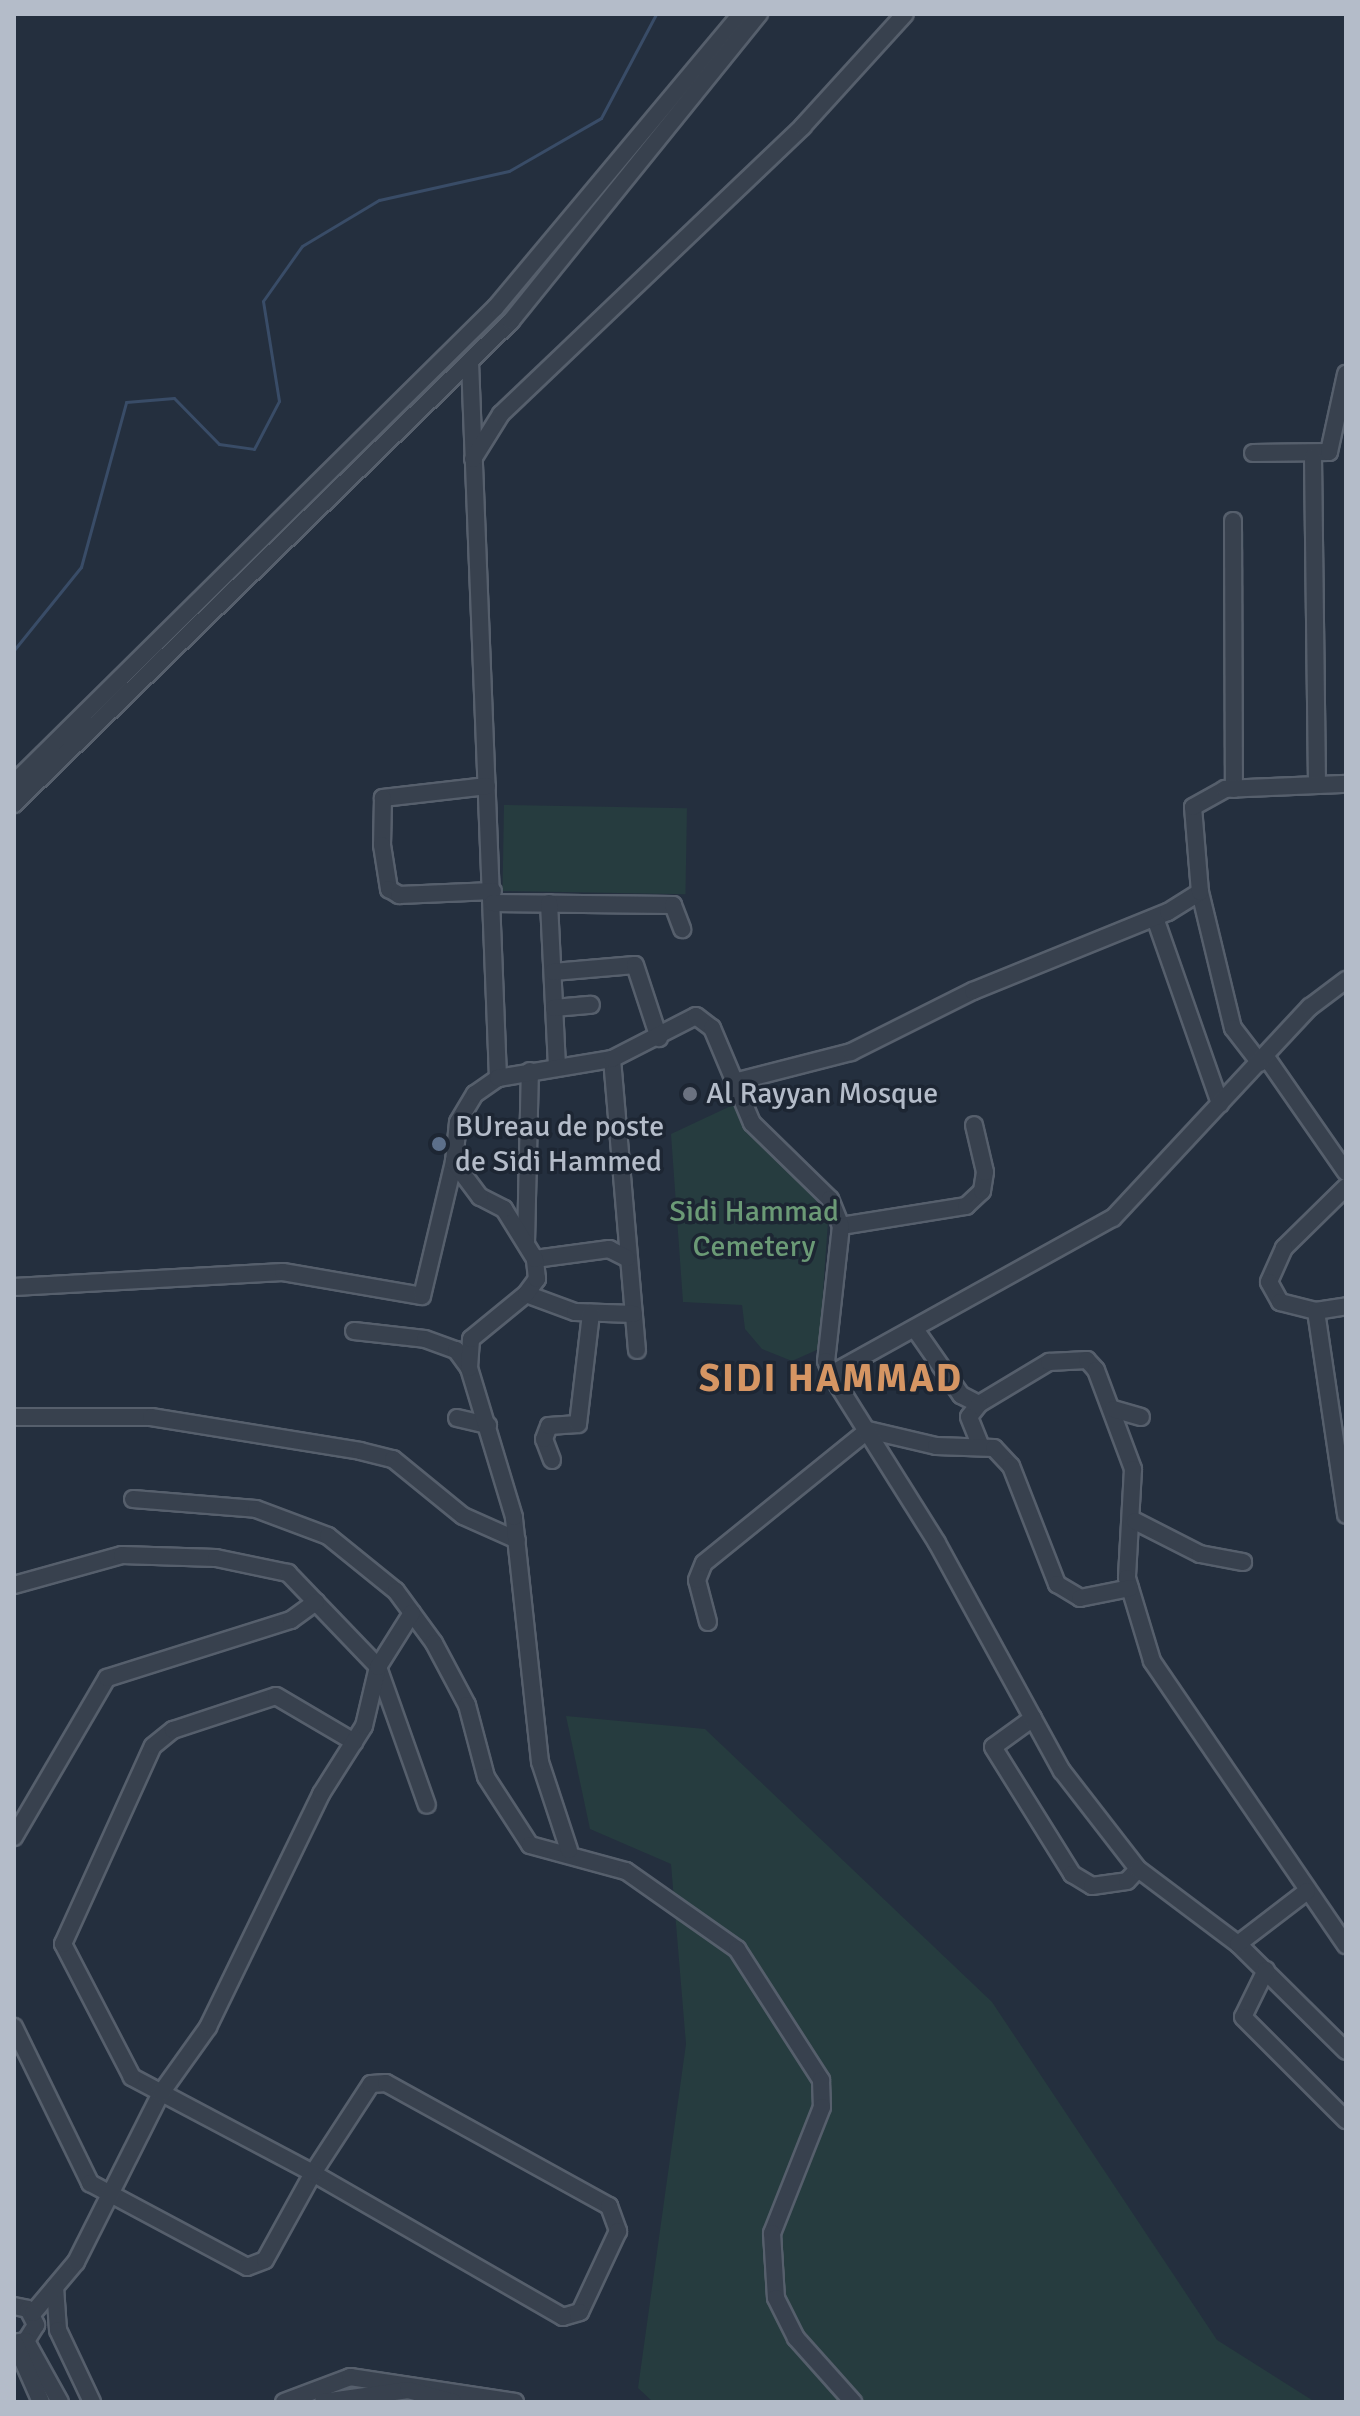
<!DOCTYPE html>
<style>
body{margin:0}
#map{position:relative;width:1360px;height:2416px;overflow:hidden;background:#242f3e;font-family:Signika,sans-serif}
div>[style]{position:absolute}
.green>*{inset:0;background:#263c3f;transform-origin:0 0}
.stream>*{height:3px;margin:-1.5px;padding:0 1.5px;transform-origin:1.5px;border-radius:1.5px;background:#394c67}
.roads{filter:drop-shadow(2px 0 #565f6c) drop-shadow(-2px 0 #565f6c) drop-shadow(0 2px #565f6c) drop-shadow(0 -2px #565f6c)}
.minor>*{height:16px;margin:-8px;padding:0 8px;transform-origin:8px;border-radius:8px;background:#38414e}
.dots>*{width:22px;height:22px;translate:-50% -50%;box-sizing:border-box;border:4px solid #1d2633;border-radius:50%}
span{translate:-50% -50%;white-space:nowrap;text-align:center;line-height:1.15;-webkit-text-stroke:7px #1d2633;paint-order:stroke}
.poi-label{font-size:30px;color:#b4bcc9}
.left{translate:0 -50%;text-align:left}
.park-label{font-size:30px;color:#6b9a76}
.district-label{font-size:38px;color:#d59563;font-weight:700;letter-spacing:2px}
.frame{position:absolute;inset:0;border:16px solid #b4bcc9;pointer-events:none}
</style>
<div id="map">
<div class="green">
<i style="left:504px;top:805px;width:183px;height:86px;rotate:1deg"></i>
<i style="clip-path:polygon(735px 1104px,829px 1207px,819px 1349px,792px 1361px,762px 1349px,745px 1329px,742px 1305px,683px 1302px,671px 1134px)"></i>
<i style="clip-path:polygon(566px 1716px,705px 1729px,992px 2002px,1217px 2340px,1315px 2402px,653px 2402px,638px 2388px,686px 2044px,671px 1864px,590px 1829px)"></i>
</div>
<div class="stream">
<i style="left:14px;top:650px;width:107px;rotate:-51.1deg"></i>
<i style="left:81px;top:567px;width:171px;rotate:-74.7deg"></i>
<i style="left:126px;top:402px;width:48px;rotate:-4.8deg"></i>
<i style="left:174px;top:398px;width:64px;rotate:45.6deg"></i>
<i style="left:219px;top:444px;width:35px;rotate:8deg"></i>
<i style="left:254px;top:449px;width:54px;rotate:-62.5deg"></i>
<i style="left:279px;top:401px;width:101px;rotate:-99.1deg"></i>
<i style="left:263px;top:301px;width:67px;rotate:-54.7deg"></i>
<i style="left:302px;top:246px;width:90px;rotate:-30.9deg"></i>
<i style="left:379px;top:200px;width:133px;rotate:-12.6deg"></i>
<i style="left:509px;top:171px;width:106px;rotate:-29.9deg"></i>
<i style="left:601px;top:118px;width:118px;rotate:-62.1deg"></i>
</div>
<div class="roads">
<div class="minor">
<i style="left:470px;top:362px;width:717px;rotate:87.76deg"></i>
<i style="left:1253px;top:453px;width:76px;rotate:-0.8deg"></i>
<i style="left:1329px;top:452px;width:80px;rotate:-77.7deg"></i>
<i style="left:1313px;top:457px;width:328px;rotate:89.3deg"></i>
<i style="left:473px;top:459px;width:53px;rotate:-58.1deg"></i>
<i style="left:501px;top:414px;width:417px;rotate:-43.6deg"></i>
<i style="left:803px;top:126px;width:151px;rotate:-47.7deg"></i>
<i style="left:1233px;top:521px;width:268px;rotate:89.8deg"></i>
<i style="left:14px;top:783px;width:677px;rotate:-44.64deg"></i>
<i style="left:496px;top:307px;width:382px;rotate:-50.1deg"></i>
<i style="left:487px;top:786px;width:105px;rotate:173.4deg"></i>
<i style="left:383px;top:798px;width:47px;rotate:91.2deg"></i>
<i style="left:382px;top:845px;width:45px;rotate:81deg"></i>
<i style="left:389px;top:889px;width:12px;rotate:31deg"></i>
<i style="left:399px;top:895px;width:94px;rotate:-2.4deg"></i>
<i style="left:14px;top:804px;width:693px;rotate:-44.18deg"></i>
<i style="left:511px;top:321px;width:395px;rotate:-51.1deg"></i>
<i style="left:1200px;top:892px;width:140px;rotate:76.4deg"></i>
<i style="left:1233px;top:1028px;width:44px;rotate:52.4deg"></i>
<i style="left:493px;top:903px;width:180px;rotate:0.6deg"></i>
<i style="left:673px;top:905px;width:26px;rotate:69deg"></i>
<i style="left:549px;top:903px;width:163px;rotate:87.2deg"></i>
<i style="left:1155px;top:918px;width:197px;rotate:70.7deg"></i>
<i style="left:553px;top:972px;width:82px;rotate:-4.9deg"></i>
<i style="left:635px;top:965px;width:77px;rotate:71.8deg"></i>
<i style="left:554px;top:1008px;width:37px;rotate:-5deg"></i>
<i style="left:1266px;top:1057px;width:140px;rotate:55.2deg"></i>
<i style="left:612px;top:1059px;width:292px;rotate:85.1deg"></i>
<i style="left:734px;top:1082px;width:121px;rotate:-14.4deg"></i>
<i style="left:851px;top:1052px;width:136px;rotate:-26.6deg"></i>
<i style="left:973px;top:991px;width:210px;rotate:-22.1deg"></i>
<i style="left:1168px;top:912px;width:38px;rotate:-32deg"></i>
<i style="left:1200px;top:892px;width:85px;rotate:-94.7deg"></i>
<i style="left:1193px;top:807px;width:37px;rotate:-29deg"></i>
<i style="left:1225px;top:789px;width:121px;rotate:-2.4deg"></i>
<i style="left:1346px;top:1187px;width:87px;rotate:135.5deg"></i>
<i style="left:1284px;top:1248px;width:37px;rotate:114deg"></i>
<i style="left:1269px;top:1282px;width:23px;rotate:61deg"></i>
<i style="left:1280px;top:1302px;width:37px;rotate:14deg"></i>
<i style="left:1316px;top:1311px;width:30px;rotate:-9deg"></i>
<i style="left:841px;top:1226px;width:127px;rotate:-9.1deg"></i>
<i style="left:966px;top:1206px;width:22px;rotate:-43deg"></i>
<i style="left:982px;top:1191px;width:19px;rotate:-81deg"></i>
<i style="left:985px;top:1172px;width:48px;rotate:-103.2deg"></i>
<i style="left:526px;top:1243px;width:172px;rotate:-88.7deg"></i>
<i style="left:535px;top:1259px;width:75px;rotate:-7.7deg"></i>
<i style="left:609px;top:1249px;width:20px;rotate:27deg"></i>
<i style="left:14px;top:1287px;width:269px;rotate:-3.2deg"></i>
<i style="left:283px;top:1272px;width:141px;rotate:9.8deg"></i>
<i style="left:422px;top:1296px;width:138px;rotate:-76.6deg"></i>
<i style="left:526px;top:1294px;width:52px;rotate:20.2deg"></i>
<i style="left:575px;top:1312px;width:59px;rotate:1.9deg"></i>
<i style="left:1316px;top:1311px;width:206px;rotate:81.6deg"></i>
<i style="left:354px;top:1331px;width:71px;rotate:6.4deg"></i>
<i style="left:425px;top:1339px;width:33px;rotate:20deg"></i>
<i style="left:456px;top:1350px;width:22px;rotate:54deg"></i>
<i style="left:917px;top:1332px;width:77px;rotate:55.1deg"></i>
<i style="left:961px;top:1395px;width:20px;rotate:27deg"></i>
<i style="left:979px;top:1404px;width:82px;rotate:-31deg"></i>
<i style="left:1049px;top:1362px;width:38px;rotate:-3deg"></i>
<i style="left:1087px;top:1360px;width:13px;rotate:48deg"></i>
<i style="left:1096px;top:1370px;width:106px;rotate:69.5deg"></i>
<i style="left:1133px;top:1469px;width:109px;rotate:93.2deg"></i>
<i style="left:1127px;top:1578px;width:87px;rotate:73.2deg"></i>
<i style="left:1152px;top:1661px;width:344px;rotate:55.7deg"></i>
<i style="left:831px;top:1374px;width:322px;rotate:-29deg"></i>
<i style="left:1113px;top:1218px;width:289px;rotate:-47deg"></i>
<i style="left:1310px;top:1007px;width:45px;rotate:-36.9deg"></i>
<i style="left:979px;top:1404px;width:16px;rotate:128deg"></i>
<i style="left:969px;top:1417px;width:29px;rotate:68deg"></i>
<i style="left:1113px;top:1409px;width:29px;rotate:16deg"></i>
<i style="left:14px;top:1417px;width:137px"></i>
<i style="left:151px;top:1417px;width:212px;rotate:9.2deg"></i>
<i style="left:360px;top:1451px;width:34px;rotate:14deg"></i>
<i style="left:393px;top:1459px;width:90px;rotate:39.2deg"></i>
<i style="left:463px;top:1516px;width:59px;rotate:24deg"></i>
<i style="left:457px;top:1418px;width:32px;rotate:13deg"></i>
<i style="left:552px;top:1460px;width:22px;rotate:-111deg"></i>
<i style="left:544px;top:1439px;width:14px;rotate:-69deg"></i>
<i style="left:549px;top:1426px;width:29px;rotate:-4deg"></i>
<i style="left:578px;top:1424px;width:112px;rotate:-83.3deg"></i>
<i style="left:133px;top:1499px;width:123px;rotate:4.6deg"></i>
<i style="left:256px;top:1509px;width:77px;rotate:20.6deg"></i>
<i style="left:328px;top:1536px;width:87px;rotate:39deg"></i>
<i style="left:396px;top:1591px;width:64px;rotate:53.8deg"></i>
<i style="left:434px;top:1643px;width:70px;rotate:62deg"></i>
<i style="left:467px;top:1705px;width:74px;rotate:75.2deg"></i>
<i style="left:486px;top:1777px;width:81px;rotate:57.1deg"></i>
<i style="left:530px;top:1845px;width:99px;rotate:15.2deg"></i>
<i style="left:626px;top:1871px;width:136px;rotate:35.1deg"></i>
<i style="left:737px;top:1949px;width:156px;rotate:57.3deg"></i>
<i style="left:821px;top:2080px;width:27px;rotate:88deg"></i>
<i style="left:822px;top:2107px;width:136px;rotate:111.6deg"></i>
<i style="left:772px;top:2233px;width:65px;rotate:86.5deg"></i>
<i style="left:776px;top:2298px;width:45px;rotate:63.4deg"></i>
<i style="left:796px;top:2338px;width:86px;rotate:48.3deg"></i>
<i style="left:1135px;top:1521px;width:73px;rotate:26.9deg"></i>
<i style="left:1200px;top:1554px;width:44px;rotate:10.5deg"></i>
<i style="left:14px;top:1585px;width:112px;rotate:-15.5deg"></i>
<i style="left:122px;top:1555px;width:94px;rotate:1.8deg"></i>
<i style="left:216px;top:1558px;width:74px;rotate:11.8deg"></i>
<i style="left:288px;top:1573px;width:130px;rotate:46.2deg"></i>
<i style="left:378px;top:1667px;width:146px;rotate:70.5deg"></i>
<i style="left:708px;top:1622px;width:43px;rotate:-104.7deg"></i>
<i style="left:697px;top:1580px;width:18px;rotate:-68deg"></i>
<i style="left:704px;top:1563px;width:211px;rotate:-39deg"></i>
<i style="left:868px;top:1430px;width:70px;rotate:13.2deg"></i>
<i style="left:936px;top:1446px;width:58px;rotate:2deg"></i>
<i style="left:994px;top:1448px;width:25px;rotate:47deg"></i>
<i style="left:1011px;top:1466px;width:127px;rotate:68.7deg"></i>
<i style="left:1057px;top:1584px;width:27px;rotate:31deg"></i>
<i style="left:1080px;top:1598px;width:51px;rotate:-11.3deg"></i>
<i style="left:1033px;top:1718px;width:49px;rotate:144.1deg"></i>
<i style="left:993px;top:1747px;width:150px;rotate:58.1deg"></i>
<i style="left:1072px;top:1874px;width:23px;rotate:31deg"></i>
<i style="left:1092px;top:1886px;width:35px;rotate:-8deg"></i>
<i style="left:1127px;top:1881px;width:16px;rotate:-47deg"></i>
<i style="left:14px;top:1837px;width:184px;rotate:-59.7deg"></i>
<i style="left:107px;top:1678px;width:193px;rotate:-17.5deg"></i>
<i style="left:291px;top:1620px;width:31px;rotate:-36deg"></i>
<i style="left:569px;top:1850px;width:93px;rotate:-108.2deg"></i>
<i style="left:540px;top:1762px;width:246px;rotate:-96.1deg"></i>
<i style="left:514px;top:1517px;width:156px;rotate:-106.8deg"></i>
<i style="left:469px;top:1368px;width:29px;rotate:-86deg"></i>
<i style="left:471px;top:1339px;width:71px;rotate:-39.3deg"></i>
<i style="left:526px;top:1294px;width:19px;rotate:-54deg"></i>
<i style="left:537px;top:1279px;width:20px;rotate:-96deg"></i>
<i style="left:535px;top:1259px;width:59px;rotate:-121.8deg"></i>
<i style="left:504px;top:1209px;width:27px;rotate:-153deg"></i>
<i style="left:480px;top:1197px;width:44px;rotate:-126.6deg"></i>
<i style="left:454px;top:1162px;width:40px;rotate:-84.3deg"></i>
<i style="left:458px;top:1122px;width:33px;rotate:-59deg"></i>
<i style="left:475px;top:1094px;width:28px;rotate:-35deg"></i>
<i style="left:498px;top:1078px;width:116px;rotate:-9.5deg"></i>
<i style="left:612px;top:1059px;width:94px;rotate:-27.1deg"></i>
<i style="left:696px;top:1016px;width:20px;rotate:37deg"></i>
<i style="left:712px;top:1028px;width:103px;rotate:67.2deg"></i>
<i style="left:752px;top:1123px;width:109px;rotate:44.3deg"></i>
<i style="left:830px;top:1199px;width:29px;rotate:68deg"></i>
<i style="left:841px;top:1226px;width:136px;rotate:96.3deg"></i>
<i style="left:826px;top:1361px;width:14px;rotate:69deg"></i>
<i style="left:831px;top:1374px;width:199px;rotate:57.9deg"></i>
<i style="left:937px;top:1543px;width:260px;rotate:61.3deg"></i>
<i style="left:1062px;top:1771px;width:124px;rotate:52.2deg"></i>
<i style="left:1138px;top:1869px;width:125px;rotate:36.9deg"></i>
<i style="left:1238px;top:1944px;width:152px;rotate:44.7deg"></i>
<i style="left:1238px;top:1944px;width:87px;rotate:-37.5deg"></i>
<i style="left:1266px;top:1970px;width:52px;rotate:116.1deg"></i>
<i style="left:1243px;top:2017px;width:146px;rotate:45deg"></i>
<i style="left:14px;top:2027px;width:174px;rotate:64deg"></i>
<i style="left:90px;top:2183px;width:178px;rotate:28.1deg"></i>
<i style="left:247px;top:2267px;width:19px;rotate:-21deg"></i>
<i style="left:265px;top:2260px;width:99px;rotate:-61.1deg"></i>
<i style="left:313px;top:2173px;width:106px;rotate:-56.9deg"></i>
<i style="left:371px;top:2084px;width:15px;rotate:-4deg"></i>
<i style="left:386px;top:2083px;width:255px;rotate:28.9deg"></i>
<i style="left:609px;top:2206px;width:27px;rotate:70deg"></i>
<i style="left:618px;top:2231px;width:89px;rotate:115.1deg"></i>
<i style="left:580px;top:2312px;width:18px;rotate:164deg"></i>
<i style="left:563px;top:2317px;width:289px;rotate:-150.1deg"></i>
<i style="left:313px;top:2173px;width:205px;rotate:-152.1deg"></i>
<i style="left:132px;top:2077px;width:150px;rotate:-117.4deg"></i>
<i style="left:63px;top:1944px;width:217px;rotate:-65.6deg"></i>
<i style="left:153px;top:1746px;width:26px;rotate:-39deg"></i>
<i style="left:173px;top:1730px;width:108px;rotate:-18.3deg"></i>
<i style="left:276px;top:1696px;width:91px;rotate:30.5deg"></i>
<i style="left:55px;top:2287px;width:43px;rotate:86deg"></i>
<i style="left:58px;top:2330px;width:80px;rotate:64.7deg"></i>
<i style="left:14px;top:2306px;width:14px;rotate:12deg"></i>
<i style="left:28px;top:2309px;width:18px;rotate:63deg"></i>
<i style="left:36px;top:2325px;width:19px;rotate:122deg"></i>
<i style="left:26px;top:2341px;width:12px;rotate:171deg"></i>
<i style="left:33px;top:2313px;width:67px;rotate:-49.9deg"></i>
<i style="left:76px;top:2262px;width:189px;rotate:-63.3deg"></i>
<i style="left:161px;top:2093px;width:81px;rotate:-54.5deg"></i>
<i style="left:208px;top:2027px;width:259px;rotate:-64.1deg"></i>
<i style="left:321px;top:1794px;width:80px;rotate:-57.7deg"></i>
<i style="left:364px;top:1726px;width:61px;rotate:-76.7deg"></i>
<i style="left:378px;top:1667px;width:64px;rotate:-57.8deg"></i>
<i style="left:26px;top:2341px;width:70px;rotate:60.9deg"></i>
<i style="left:15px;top:2343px;width:64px;rotate:66.2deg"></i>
<i style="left:284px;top:2402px;width:71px;rotate:-20.7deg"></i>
<i style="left:350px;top:2377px;width:167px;rotate:8.6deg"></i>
<i style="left:323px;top:2402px;width:86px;rotate:-8deg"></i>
<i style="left:408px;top:2390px;width:47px;rotate:14.9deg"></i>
</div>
</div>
<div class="dots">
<i style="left:690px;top:1094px;background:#6b7280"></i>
<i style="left:439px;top:1144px;background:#5c6f8a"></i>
</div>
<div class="poi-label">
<span class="left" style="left:706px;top:1094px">Al Rayyan Mosque</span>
<span class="left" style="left:455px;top:1144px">BUreau de poste<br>de Sidi Hammed</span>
</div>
<div class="park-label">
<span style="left:754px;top:1229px">Sidi Hammad<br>Cemetery</span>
</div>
<div class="district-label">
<span style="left:831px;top:1379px">SIDI HAMMAD</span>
</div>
<div class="frame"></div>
</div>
